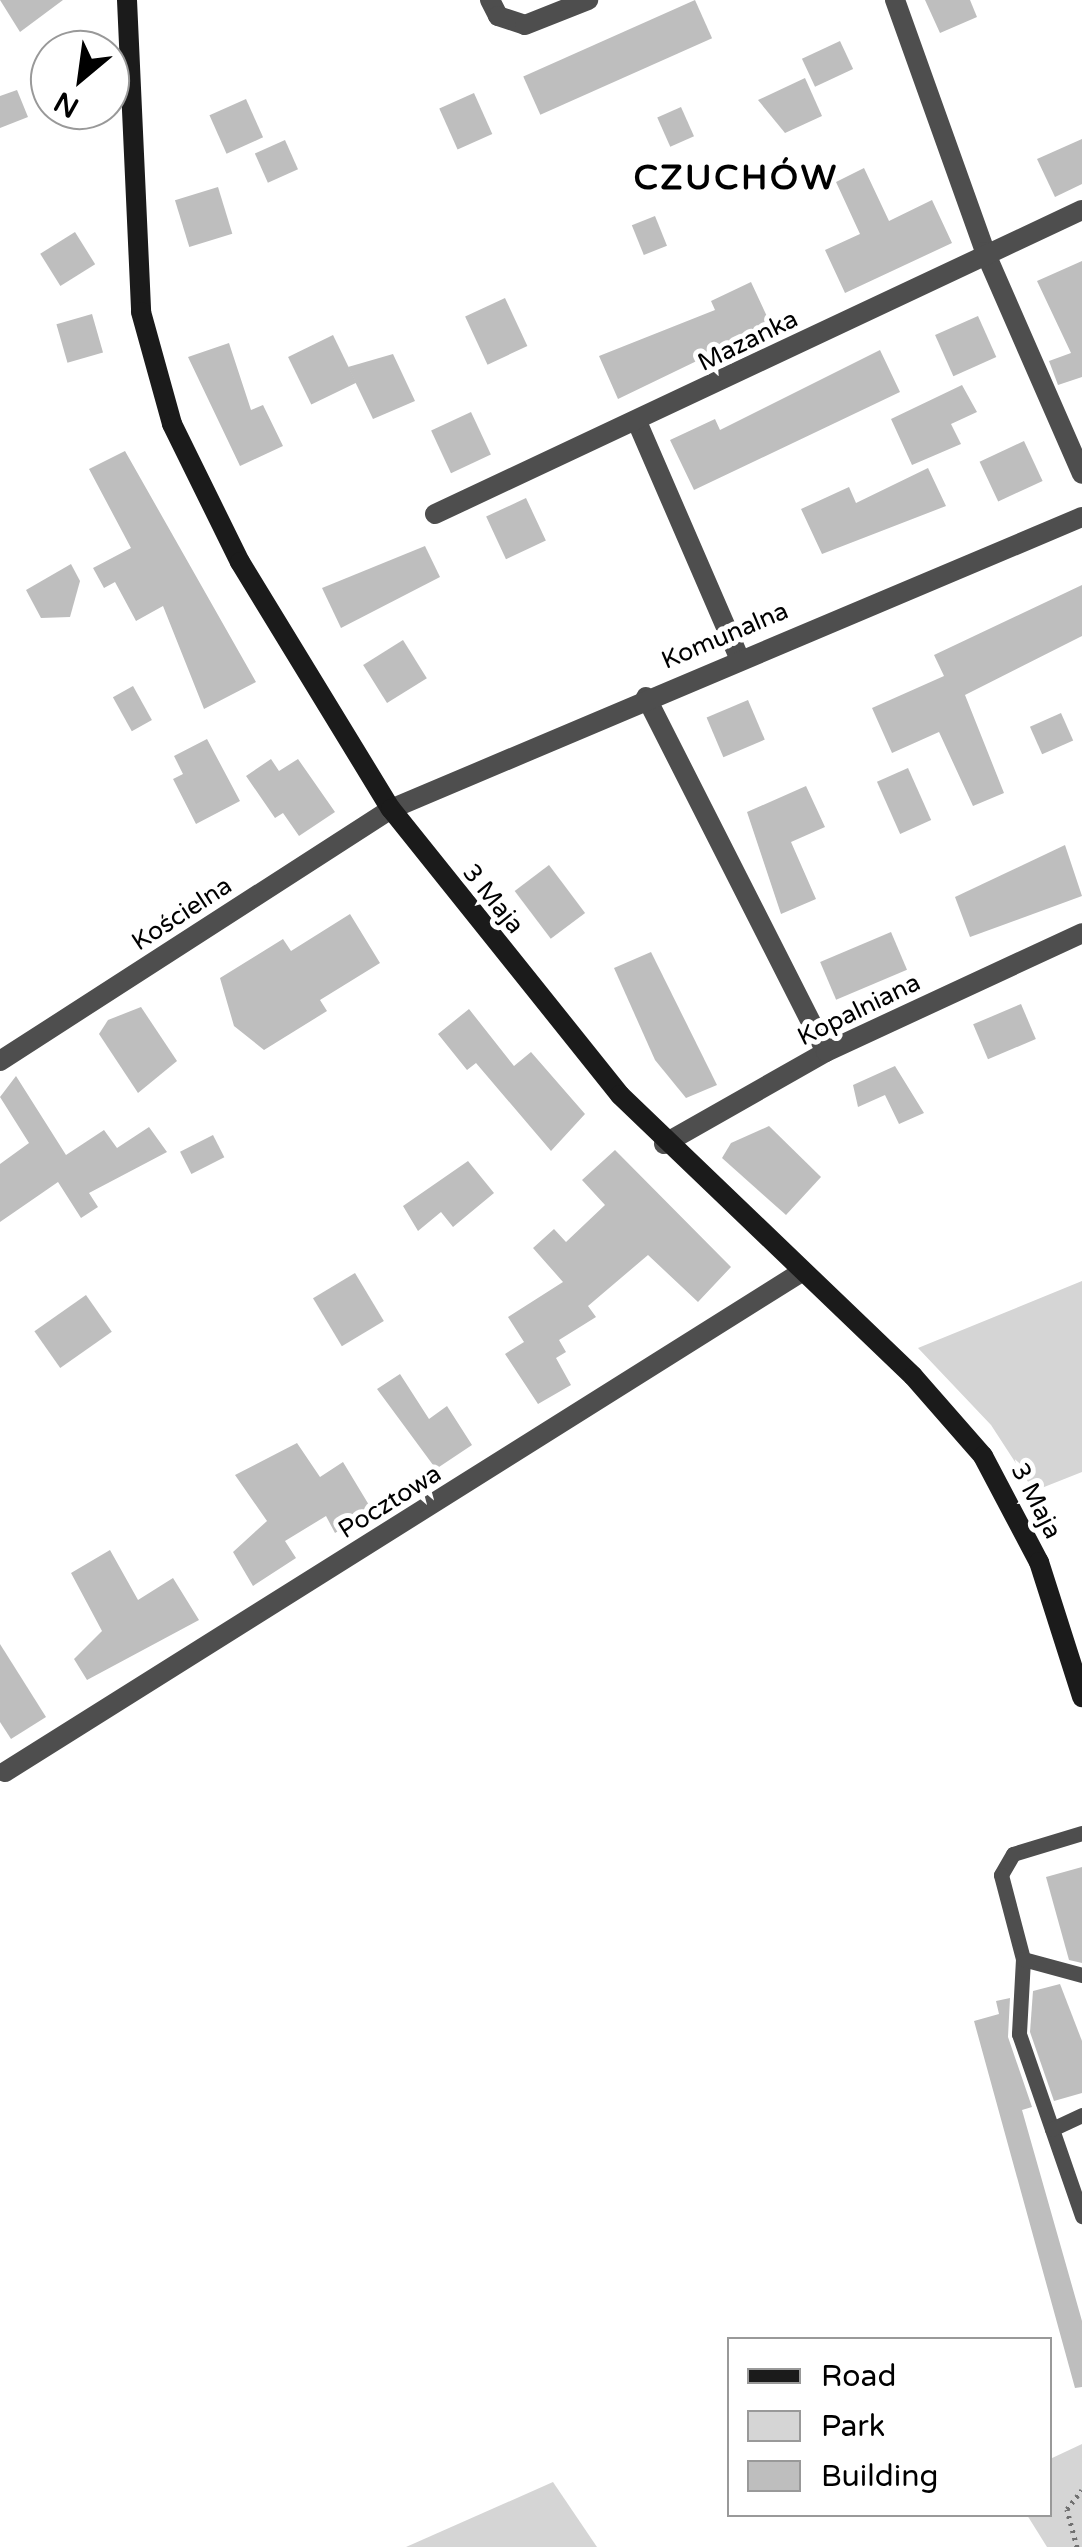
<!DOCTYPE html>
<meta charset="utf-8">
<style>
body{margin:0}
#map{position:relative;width:1082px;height:2547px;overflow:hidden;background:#fff;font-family:"Varela Round",sans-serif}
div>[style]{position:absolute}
.green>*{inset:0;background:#d5d5d5}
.building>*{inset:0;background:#bebebe;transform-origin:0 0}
.path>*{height:5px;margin-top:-2.5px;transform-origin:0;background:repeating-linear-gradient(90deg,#707070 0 2.5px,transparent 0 7.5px)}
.service>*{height:15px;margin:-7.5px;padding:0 7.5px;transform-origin:7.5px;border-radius:7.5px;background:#4e4e4e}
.minor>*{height:20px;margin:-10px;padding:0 10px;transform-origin:10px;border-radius:10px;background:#4e4e4e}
.secondary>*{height:20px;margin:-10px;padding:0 10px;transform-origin:10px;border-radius:10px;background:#1b1b1b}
span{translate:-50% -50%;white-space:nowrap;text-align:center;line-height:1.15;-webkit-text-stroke:10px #fff;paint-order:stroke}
.street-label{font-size:25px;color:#000}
.district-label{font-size:35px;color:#000;font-weight:700;letter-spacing:2.5px}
.legend{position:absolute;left:727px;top:2337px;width:325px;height:180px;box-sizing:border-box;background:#fff;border:2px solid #999;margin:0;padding:12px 18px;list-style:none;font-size:30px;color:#000}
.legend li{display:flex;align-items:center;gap:20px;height:50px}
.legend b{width:50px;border:2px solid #999}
.north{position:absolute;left:30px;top:30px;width:100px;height:100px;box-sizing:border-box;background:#fff;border:2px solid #999;border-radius:50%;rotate:209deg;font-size:28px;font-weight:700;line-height:40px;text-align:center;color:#000}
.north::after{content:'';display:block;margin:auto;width:35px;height:45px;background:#000;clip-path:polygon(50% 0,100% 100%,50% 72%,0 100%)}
</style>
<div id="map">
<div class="green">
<i style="clip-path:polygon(1082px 1281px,1082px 1472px,1034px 1491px,991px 1425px,918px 1348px)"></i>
<i style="clip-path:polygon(1082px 2444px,1082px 2547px,1047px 2547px,1027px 2515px,1050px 2514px,1050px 2459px)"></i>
<i style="clip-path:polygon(553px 2482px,597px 2547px,406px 2547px)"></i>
</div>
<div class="building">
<i style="clip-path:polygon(0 0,63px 0,20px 32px)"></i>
<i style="left:695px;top:0;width:42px;height:188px;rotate:66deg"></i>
<i style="clip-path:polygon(925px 0,970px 0,977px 17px,940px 33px)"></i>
<i style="left:840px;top:41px;width:31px;height:42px;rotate:65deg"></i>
<i style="clip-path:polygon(805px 78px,822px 116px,785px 133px,758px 100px)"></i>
<i style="clip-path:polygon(17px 90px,28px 117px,0 128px,0 96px)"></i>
<i style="left:474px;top:93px;width:45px;height:38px;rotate:66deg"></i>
<i style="left:246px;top:99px;width:42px;height:40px;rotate:66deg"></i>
<i style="left:681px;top:107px;width:32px;height:26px;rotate:66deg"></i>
<i style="clip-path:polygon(1082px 139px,1082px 184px,1055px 197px,1037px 159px)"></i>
<i style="left:285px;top:140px;width:32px;height:33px;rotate:66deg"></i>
<i style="clip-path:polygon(864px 168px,889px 221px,932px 200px,952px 243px,845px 293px,825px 250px,860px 234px,836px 182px)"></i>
<i style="left:218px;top:187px;width:49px;height:45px;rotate:73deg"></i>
<i style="left:655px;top:216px;width:32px;height:25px;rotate:68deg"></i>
<i style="left:75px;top:232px;width:38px;height:41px;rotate:58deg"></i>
<i style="clip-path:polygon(1082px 261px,1082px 377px,1058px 385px,1049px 361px,1071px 353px,1037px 281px)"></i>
<i style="clip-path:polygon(751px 282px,771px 325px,618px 399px,599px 356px,715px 310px,711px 301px)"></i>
<i style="left:505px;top:298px;width:53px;height:44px;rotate:65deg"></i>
<i style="left:92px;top:314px;width:40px;height:37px;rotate:74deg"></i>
<i style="left:978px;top:316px;width:45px;height:47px;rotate:66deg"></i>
<i style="left:333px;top:335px;width:53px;height:50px;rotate:64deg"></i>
<i style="clip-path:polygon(229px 343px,251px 410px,263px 405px,283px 446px,240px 466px,188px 357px)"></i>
<i style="clip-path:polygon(880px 350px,900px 392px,694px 490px,670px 440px,715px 419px,720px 430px)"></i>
<i style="clip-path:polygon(393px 354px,415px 401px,373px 419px,348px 367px)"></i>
<i style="clip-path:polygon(962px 385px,977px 412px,951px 424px,961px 444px,912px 465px,891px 419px)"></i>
<i style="left:471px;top:412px;width:47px;height:44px;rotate:65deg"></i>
<i style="left:1024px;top:441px;width:44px;height:49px;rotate:65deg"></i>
<i style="clip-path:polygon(125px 451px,256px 682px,204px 709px,163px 606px,136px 621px,115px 582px,104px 588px,93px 568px,131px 548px,89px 469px)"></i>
<i style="clip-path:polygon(928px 468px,946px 506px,822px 554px,801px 509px,849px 487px,856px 503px)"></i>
<i style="left:526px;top:498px;width:47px;height:44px;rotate:65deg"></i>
<i style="clip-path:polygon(425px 546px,440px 577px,341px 628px,322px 588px)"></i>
<i style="clip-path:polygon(71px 564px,80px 581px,70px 617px,41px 618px,26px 590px)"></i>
<i style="clip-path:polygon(1082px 585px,1082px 636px,965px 695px,1004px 793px,973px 806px,939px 732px,892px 753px,872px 708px,944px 676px,934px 655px)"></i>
<i style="left:403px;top:640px;width:45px;height:47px;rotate:58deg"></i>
<i style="left:133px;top:686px;width:39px;height:23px;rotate:61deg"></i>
<i style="left:748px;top:700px;width:43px;height:45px;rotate:67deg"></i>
<i style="left:1061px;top:713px;width:30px;height:34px;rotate:66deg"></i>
<i style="clip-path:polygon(207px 739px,240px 801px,196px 824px,173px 779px,183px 774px,174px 756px)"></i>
<i style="clip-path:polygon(271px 759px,279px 771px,298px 759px,335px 812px,299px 836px,283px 813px,275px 818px,246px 776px)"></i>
<i style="left:908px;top:768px;width:57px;height:34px;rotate:66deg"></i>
<i style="clip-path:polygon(806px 786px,825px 827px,791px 842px,816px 899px,781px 914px,747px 812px)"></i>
<i style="clip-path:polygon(1065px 845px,1082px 896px,970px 937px,955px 897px)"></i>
<i style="left:549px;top:865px;width:60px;height:43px;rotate:53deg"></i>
<i style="clip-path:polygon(350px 914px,380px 963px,320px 1000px,327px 1011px,264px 1050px,234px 1026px,220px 978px,283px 939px,291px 951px)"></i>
<i style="left:891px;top:932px;width:41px;height:77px;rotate:67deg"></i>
<i style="clip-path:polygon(651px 952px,717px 1085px,686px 1098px,655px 1060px,614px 968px)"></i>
<i style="left:1021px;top:1004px;width:38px;height:52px;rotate:67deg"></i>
<i style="clip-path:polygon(141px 1007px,177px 1061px,138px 1093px,99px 1034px,108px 1020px)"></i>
<i style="clip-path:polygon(469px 1009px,514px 1066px,531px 1052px,585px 1114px,551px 1151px,476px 1063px,467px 1070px,438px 1034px)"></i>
<i style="clip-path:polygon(895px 1066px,924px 1113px,899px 1124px,885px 1095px,858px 1107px,853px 1085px)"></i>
<i style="clip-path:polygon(16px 1076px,66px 1155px,104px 1130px,117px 1148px,149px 1127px,167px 1152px,89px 1193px,98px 1207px,81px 1218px,58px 1182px,0 1222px,0 1164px,29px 1143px,0 1097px)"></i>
<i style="clip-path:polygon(769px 1126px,821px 1177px,786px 1215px,722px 1158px,731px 1143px)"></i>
<i style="left:213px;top:1135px;width:25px;height:37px;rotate:63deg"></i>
<i style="clip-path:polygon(615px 1150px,731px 1267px,698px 1302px,648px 1255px,588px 1306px,596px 1317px,559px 1340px,566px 1352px,556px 1358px,571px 1385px,538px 1404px,505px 1354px,524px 1342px,508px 1317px,563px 1282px,533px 1248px,554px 1229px,566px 1242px,605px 1205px,582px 1180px)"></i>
<i style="clip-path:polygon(468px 1161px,494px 1193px,453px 1227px,441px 1212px,418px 1231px,403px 1206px)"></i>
<i style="left:355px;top:1273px;width:56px;height:49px;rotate:59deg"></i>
<i style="left:86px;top:1295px;width:45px;height:63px;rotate:55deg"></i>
<i style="clip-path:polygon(400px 1374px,429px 1419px,447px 1406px,472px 1445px,436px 1469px,377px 1389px)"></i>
<i style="clip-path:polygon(297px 1443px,320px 1477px,343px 1462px,372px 1510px,335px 1533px,326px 1516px,285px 1541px,296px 1558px,253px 1586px,233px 1552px,267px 1521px,235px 1475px)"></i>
<i style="clip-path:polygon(110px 1550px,138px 1600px,173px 1578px,199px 1620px,87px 1680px,74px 1659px,102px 1631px,71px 1573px)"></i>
<i style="clip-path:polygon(0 1644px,46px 1717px,11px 1739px,0 1722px)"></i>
<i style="clip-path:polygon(1082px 1867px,1082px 1963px,1069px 1960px,1046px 1877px)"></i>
<i style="clip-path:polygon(1060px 1984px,1082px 2041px,1082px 2093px,1054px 2101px,1030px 2032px,1033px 1991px)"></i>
<i style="clip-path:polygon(1010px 1998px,1008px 2037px,1032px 2107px,1022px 2110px,1082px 2321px,1082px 2387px,1075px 2388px,974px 2021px,999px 2014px,996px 2001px)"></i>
</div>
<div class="path">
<i style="left:1077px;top:2547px;width:39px;rotate:-105deg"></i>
<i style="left:1067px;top:2509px;width:24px;rotate:-52deg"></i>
</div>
<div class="service">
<i style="left:1082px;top:1833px;width:72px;rotate:163.1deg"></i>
<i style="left:1013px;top:1854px;width:24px;rotate:120deg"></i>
<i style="left:1001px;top:1875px;width:87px;rotate:75.3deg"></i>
<i style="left:1023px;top:1959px;width:75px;rotate:93.1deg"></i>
<i style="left:1019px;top:2034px;width:193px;rotate:70.9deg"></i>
<i style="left:1023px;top:1959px;width:61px;rotate:15.2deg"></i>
<i style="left:1052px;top:2129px;width:33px;rotate:-25deg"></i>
</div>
<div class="minor">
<i style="left:490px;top:0;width:18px;rotate:63deg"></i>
<i style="left:498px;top:16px;width:28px;rotate:18deg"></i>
<i style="left:525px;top:25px;width:68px;rotate:-21.6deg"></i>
<i style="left:895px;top:0;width:268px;rotate:70.3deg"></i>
<i style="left:985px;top:252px;width:242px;rotate:66.4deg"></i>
<i style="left:638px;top:424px;width:252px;rotate:66.6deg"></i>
<i style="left:435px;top:514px;width:715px;rotate:-25.17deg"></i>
<i style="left:646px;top:697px;width:398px;rotate:63.1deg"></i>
<i style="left:0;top:1061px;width:465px;rotate:-32.8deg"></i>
<i style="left:391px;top:809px;width:750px;rotate:-22.91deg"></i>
<i style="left:664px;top:1144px;width:186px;rotate:-29.6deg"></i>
<i style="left:826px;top:1052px;width:282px;rotate:-24.9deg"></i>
<i style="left:5px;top:1772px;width:939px;rotate:-32.12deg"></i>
</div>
<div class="secondary">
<i style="left:127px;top:0;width:312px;rotate:87.4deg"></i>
<i style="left:141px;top:312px;width:116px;rotate:74.5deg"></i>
<i style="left:172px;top:424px;width:154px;rotate:63.8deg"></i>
<i style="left:240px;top:562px;width:289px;rotate:58.6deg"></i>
<i style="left:391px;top:809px;width:366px;rotate:51.3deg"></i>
<i style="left:620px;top:1095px;width:406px;rotate:43.8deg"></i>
<i style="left:913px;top:1376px;width:106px;rotate:48.8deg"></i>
<i style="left:983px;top:1456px;width:120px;rotate:62.2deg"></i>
<i style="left:1039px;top:1562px;width:142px;rotate:72.3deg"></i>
</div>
<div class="street-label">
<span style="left:748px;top:341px;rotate:-26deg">Mazanka</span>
<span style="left:725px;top:636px;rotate:-23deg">Komunalna</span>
<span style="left:493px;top:899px;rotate:51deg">3 Maja</span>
<span style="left:182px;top:914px;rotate:-33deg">Kościelna</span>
<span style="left:859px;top:1010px;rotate:-26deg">Kopalniana</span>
<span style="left:1036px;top:1501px;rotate:63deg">3 Maja</span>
<span style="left:390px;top:1502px;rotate:-32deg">Pocztowa</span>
</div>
<div class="district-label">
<span style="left:736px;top:178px">CZUCHÓW</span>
</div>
<ul class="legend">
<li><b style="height:12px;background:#1b1b1b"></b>Road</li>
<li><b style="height:28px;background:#d5d5d5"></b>Park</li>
<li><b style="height:28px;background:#bebebe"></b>Building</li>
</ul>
<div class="north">N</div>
</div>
